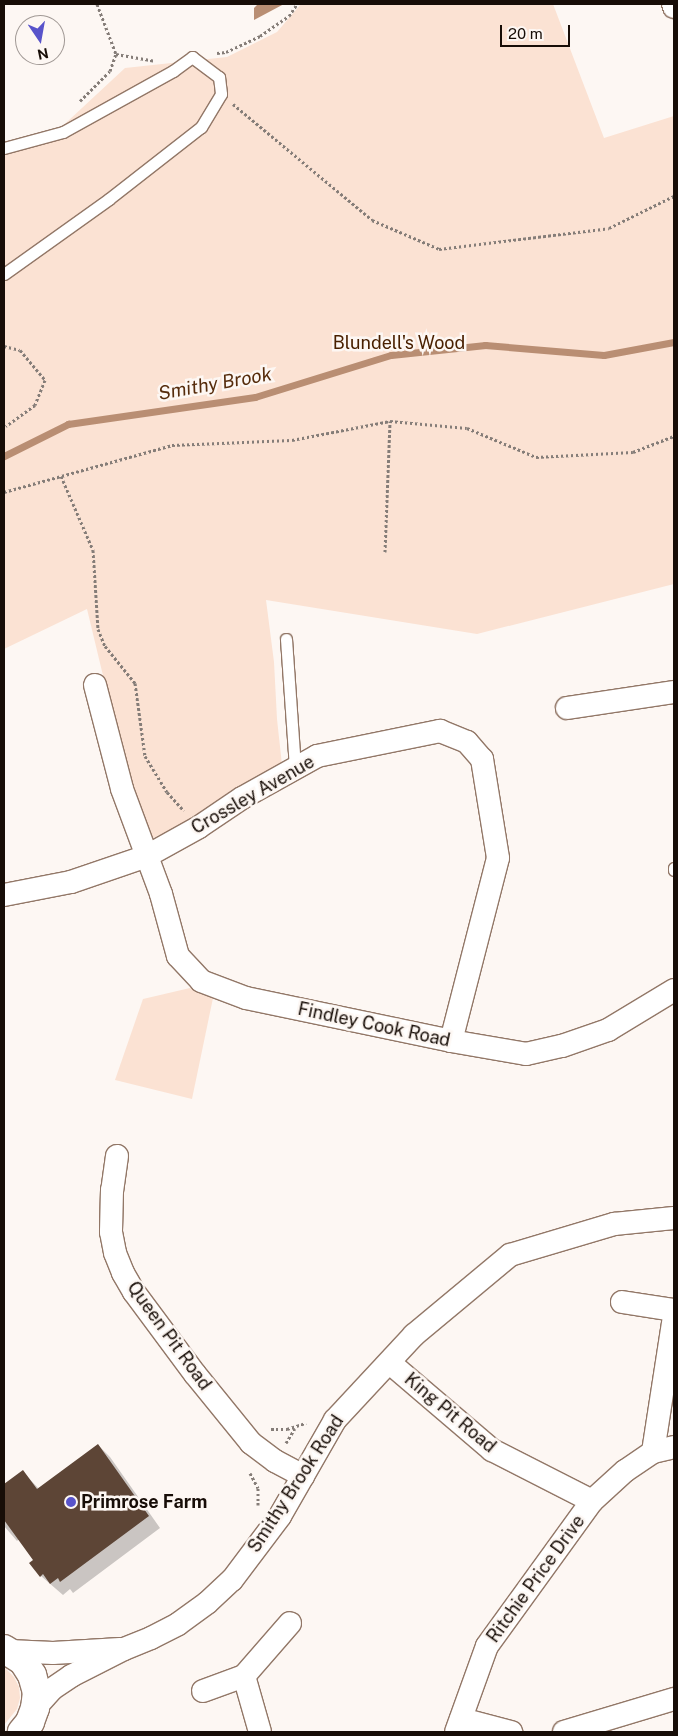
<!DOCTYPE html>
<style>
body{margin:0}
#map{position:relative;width:678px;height:1736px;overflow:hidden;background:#fdf7f3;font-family:"Public Sans",sans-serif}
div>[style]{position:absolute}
.green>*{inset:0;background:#fbe2d3}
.water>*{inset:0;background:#b98e73}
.shadow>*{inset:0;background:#0003}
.stream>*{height:7px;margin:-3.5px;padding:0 3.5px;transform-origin:3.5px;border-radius:3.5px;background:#b98e73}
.building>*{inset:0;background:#5d4536}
.path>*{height:3px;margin-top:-1.5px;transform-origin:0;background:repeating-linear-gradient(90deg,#857d78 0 2.5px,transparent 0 5px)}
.roads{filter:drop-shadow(1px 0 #927767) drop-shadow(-1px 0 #927767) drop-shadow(0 1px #927767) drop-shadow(0 -1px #927767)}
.lane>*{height:11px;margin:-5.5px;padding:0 5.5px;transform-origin:5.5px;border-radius:5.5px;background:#fff}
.street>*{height:22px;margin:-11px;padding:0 11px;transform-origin:11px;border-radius:11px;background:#fff}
.secondary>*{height:28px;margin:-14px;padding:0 14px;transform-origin:14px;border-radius:14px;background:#fff}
.dots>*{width:14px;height:14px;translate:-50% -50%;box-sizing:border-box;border:2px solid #fdf7f3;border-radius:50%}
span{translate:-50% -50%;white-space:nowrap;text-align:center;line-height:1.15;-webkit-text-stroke:5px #fdf7f3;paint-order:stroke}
.park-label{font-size:18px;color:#492000}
.street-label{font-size:18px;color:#170d07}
.poi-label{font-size:18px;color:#170d07;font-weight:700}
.left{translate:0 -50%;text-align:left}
.water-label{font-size:19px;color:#562c0c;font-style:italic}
.frame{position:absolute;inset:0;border:5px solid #170d07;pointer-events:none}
.north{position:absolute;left:15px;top:15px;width:50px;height:50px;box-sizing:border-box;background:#fdf7f3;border:1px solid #a19995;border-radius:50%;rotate:168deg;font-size:14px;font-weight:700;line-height:20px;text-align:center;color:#170d07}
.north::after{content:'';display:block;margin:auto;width:18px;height:22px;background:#5853ca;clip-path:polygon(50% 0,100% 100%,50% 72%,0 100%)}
.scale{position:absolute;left:500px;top:25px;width:70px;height:22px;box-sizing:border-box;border:2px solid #170d07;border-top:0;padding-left:6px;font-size:15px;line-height:18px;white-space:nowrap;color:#170d07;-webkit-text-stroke:4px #fdf7f3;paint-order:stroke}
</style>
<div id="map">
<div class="green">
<i style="clip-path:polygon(301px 4px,553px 4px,604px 138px,674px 116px,674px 584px,477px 634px,266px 600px,274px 662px,277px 719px,282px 765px,206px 814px,151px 839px,131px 792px,87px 609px,4px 649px,4px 149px,54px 134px,125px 68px,227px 57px,277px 32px)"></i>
<i style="clip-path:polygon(190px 988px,213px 998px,192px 1099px,115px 1080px,143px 999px)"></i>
<i style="clip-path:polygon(4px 1667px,14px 1677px,19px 1687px,20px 1698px,17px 1709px,4px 1725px)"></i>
</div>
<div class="water">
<i style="clip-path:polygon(258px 4px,284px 4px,254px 20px,254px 8px)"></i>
</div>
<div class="shadow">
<i style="clip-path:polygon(98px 1445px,110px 1457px,160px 1528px,73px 1593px,70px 1589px,63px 1595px,41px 1576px,34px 1561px,19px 1539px,17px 1541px,4px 1526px,4px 1486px,23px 1472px,39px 1489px)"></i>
</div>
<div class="stream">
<i style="left:4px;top:456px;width:72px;rotate:-26.6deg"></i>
<i style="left:68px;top:424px;width:189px;rotate:-8.2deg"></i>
<i style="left:255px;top:397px;width:142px;rotate:-17.2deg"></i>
<i style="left:391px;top:355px;width:95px;rotate:-6.1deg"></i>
<i style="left:485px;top:345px;width:119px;rotate:4.8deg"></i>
<i style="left:604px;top:355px;width:71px;rotate:-10.5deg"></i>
</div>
<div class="building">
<i style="clip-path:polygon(98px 1444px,149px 1516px,60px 1582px,58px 1578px,50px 1584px,43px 1574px,40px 1577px,29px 1563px,33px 1560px,4px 1520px,4px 1484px,23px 1470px,37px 1489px)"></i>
</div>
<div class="path">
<i style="left:97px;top:4px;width:53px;rotate:69.2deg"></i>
<i style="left:217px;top:53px;width:9px;rotate:-6deg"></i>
<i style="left:226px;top:52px;width:38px;rotate:-25deg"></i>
<i style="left:260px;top:36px;width:35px;rotate:-35deg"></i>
<i style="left:289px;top:16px;width:14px;rotate:-56deg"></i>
<i style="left:80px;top:101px;width:42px;rotate:-45deg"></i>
<i style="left:110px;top:71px;width:18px;rotate:-71deg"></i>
<i style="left:116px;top:54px;width:39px;rotate:10deg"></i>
<i style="left:233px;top:104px;width:181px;rotate:39.8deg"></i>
<i style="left:372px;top:220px;width:73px;rotate:23.4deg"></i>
<i style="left:439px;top:249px;width:171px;rotate:-7deg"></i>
<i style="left:609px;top:228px;width:72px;rotate:-26.2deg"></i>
<i style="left:4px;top:346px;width:16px;rotate:14deg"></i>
<i style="left:20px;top:350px;width:39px;rotate:50deg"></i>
<i style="left:45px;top:380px;width:27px;rotate:112deg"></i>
<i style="left:35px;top:405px;width:36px;rotate:144deg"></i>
<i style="left:61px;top:476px;width:81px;rotate:66.6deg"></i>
<i style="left:93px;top:550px;width:79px;rotate:86.4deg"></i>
<i style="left:98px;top:629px;width:18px;rotate:68deg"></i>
<i style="left:105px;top:646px;width:48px;rotate:51deg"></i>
<i style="left:135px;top:683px;width:74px;rotate:82.2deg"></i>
<i style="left:145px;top:756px;width:42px;rotate:58.6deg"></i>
<i style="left:167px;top:792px;width:25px;rotate:48deg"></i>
<i style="left:4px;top:492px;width:174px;rotate:-15.6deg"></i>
<i style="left:172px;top:445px;width:120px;rotate:-2.4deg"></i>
<i style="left:292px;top:440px;width:100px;rotate:-11deg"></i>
<i style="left:390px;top:421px;width:77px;rotate:5.2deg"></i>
<i style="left:467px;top:428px;width:75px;rotate:22.8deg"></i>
<i style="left:536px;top:457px;width:97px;rotate:-3deg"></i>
<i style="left:633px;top:452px;width:44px;rotate:-21.3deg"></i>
<i style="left:385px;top:552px;width:131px;rotate:-87.8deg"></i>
<i style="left:271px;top:1429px;width:16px"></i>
<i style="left:287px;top:1429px;width:20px;rotate:-18deg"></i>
<i style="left:286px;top:1443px;width:17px;rotate:-59deg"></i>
<i style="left:250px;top:1473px;width:17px;rotate:62deg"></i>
<i style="left:258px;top:1488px;width:17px;rotate:90deg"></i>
</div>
<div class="roads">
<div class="lane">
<i style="left:4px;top:148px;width:61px;rotate:-15.2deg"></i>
<i style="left:63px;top:132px;width:126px;rotate:-29deg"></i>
<i style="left:173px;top:71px;width:24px;rotate:-36deg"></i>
<i style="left:192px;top:57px;width:34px;rotate:37deg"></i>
<i style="left:219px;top:77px;width:17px;rotate:83deg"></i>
<i style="left:221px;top:94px;width:39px;rotate:121deg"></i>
<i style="left:201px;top:127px;width:117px;rotate:142deg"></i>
<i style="left:109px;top:199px;width:129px;rotate:144.5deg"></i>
<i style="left:286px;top:639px;width:128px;rotate:86deg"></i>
<i style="left:674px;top:868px;width:2px;rotate:90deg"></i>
</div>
<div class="street">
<i style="left:673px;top:4px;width:3px;rotate:72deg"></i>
<i style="left:95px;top:685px;width:107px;rotate:75.4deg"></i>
<i style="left:122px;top:789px;width:112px;rotate:69.6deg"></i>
<i style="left:161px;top:894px;width:64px;rotate:74.7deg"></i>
<i style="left:178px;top:956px;width:34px;rotate:47deg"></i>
<i style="left:201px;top:981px;width:48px;rotate:20.7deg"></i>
<i style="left:246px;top:998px;width:209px;rotate:11.8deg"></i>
<i style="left:451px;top:1041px;width:76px;rotate:9.8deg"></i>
<i style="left:526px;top:1054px;width:37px;rotate:-13deg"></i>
<i style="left:562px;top:1046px;width:49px;rotate:-19.2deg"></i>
<i style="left:608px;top:1030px;width:77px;rotate:-31.2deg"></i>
<i style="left:567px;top:708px;width:108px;rotate:-8.5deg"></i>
<i style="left:4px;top:895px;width:68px;rotate:-11deg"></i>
<i style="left:71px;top:882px;width:80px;rotate:-18.9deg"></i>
<i style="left:147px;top:856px;width:60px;rotate:-29.1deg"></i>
<i style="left:199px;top:827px;width:52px;rotate:-34deg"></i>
<i style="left:242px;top:798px;width:86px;rotate:-29.2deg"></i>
<i style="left:317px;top:756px;width:126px;rotate:-11.5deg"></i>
<i style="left:440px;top:731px;width:29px;rotate:22deg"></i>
<i style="left:467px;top:742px;width:23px;rotate:49deg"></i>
<i style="left:482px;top:759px;width:100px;rotate:80.8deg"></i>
<i style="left:498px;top:858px;width:189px;rotate:104.4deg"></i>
<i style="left:117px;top:1156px;width:34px;rotate:98deg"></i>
<i style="left:112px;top:1190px;width:42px;rotate:91.4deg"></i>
<i style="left:111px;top:1232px;width:21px;rotate:79deg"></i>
<i style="left:115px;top:1253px;width:22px;rotate:68deg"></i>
<i style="left:123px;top:1273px;width:22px;rotate:60deg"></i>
<i style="left:134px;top:1292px;width:102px;rotate:53.4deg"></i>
<i style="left:195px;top:1374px;width:89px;rotate:50.9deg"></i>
<i style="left:251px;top:1443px;width:30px;rotate:37deg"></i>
<i style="left:275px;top:1461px;width:32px;rotate:28deg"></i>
<i style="left:622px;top:1302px;width:53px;rotate:8.7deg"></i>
<i style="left:390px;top:1363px;width:134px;rotate:40.5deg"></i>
<i style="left:492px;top:1450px;width:112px;rotate:27deg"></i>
<i style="left:653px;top:1452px;width:137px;rotate:-81.2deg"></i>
<i style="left:9px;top:1651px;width:44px;rotate:2.6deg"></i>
<i style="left:53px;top:1653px;width:67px;rotate:-3.4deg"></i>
<i style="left:203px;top:1691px;width:44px;rotate:-20.1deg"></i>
<i style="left:35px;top:1708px;width:25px;rotate:-48deg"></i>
<i style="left:52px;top:1689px;width:23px;rotate:-34deg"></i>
<i style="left:71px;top:1676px;width:59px;rotate:-27deg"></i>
<i style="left:124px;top:1649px;width:29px;rotate:-22deg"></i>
<i style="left:151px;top:1638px;width:30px;rotate:-27deg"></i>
<i style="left:178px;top:1624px;width:36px;rotate:-36deg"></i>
<i style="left:207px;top:1603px;width:34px;rotate:-43deg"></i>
<i style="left:232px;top:1580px;width:80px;rotate:-53.1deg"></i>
<i style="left:280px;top:1516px;width:111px;rotate:-60.2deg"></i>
<i style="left:335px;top:1420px;width:116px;rotate:-47.1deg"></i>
<i style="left:414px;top:1335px;width:125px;rotate:-39.8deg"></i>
<i style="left:510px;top:1255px;width:109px;rotate:-16.6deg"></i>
<i style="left:614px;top:1224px;width:60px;rotate:-5.7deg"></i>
<i style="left:461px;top:1719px;width:52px;rotate:14.6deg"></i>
<i style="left:260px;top:1732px;width:58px;rotate:-105.9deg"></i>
<i style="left:244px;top:1676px;width:70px;rotate:-49deg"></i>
<i style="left:456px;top:1732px;width:91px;rotate:-70.2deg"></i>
<i style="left:487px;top:1646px;width:179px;rotate:-54.1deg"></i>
<i style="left:592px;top:1501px;width:45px;rotate:-42.3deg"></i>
<i style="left:625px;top:1471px;width:34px;rotate:-34deg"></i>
<i style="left:653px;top:1452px;width:22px;rotate:-13deg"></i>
<i style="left:564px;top:1732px;width:115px;rotate:-16.7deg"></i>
</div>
<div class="secondary">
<i style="left:4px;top:1649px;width:22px;rotate:32deg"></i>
<i style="left:23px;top:1661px;width:17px;rotate:57deg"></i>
<i style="left:32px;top:1675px;width:18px;rotate:74deg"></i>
<i style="left:37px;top:1692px;width:16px;rotate:97deg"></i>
<i style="left:35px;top:1708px;width:15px;rotate:110deg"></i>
<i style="left:30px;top:1722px;width:13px;rotate:129deg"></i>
</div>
</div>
<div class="dots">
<i style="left:71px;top:1502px;background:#5853ca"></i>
</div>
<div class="park-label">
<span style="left:399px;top:343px">Blundell's Wood</span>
</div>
<div class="street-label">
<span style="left:253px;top:795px;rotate:-30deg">Crossley Avenue</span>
<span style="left:374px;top:1025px;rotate:12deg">Findley Cook Road</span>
<span style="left:169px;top:1336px;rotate:54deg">Queen Pit Road</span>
<span style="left:450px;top:1413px;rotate:40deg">King Pit Road</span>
<span style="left:296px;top:1484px;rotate:-57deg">Smithy Brook Road</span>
<span style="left:536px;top:1579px;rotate:-54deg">Ritchie Price Drive</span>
</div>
<div class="poi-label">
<span class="left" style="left:81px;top:1502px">Primrose Farm</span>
</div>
<div class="water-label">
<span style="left:215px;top:384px;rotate:-10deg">Smithy Brook</span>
</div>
<div class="frame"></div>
<div class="north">N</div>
<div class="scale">20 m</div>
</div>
